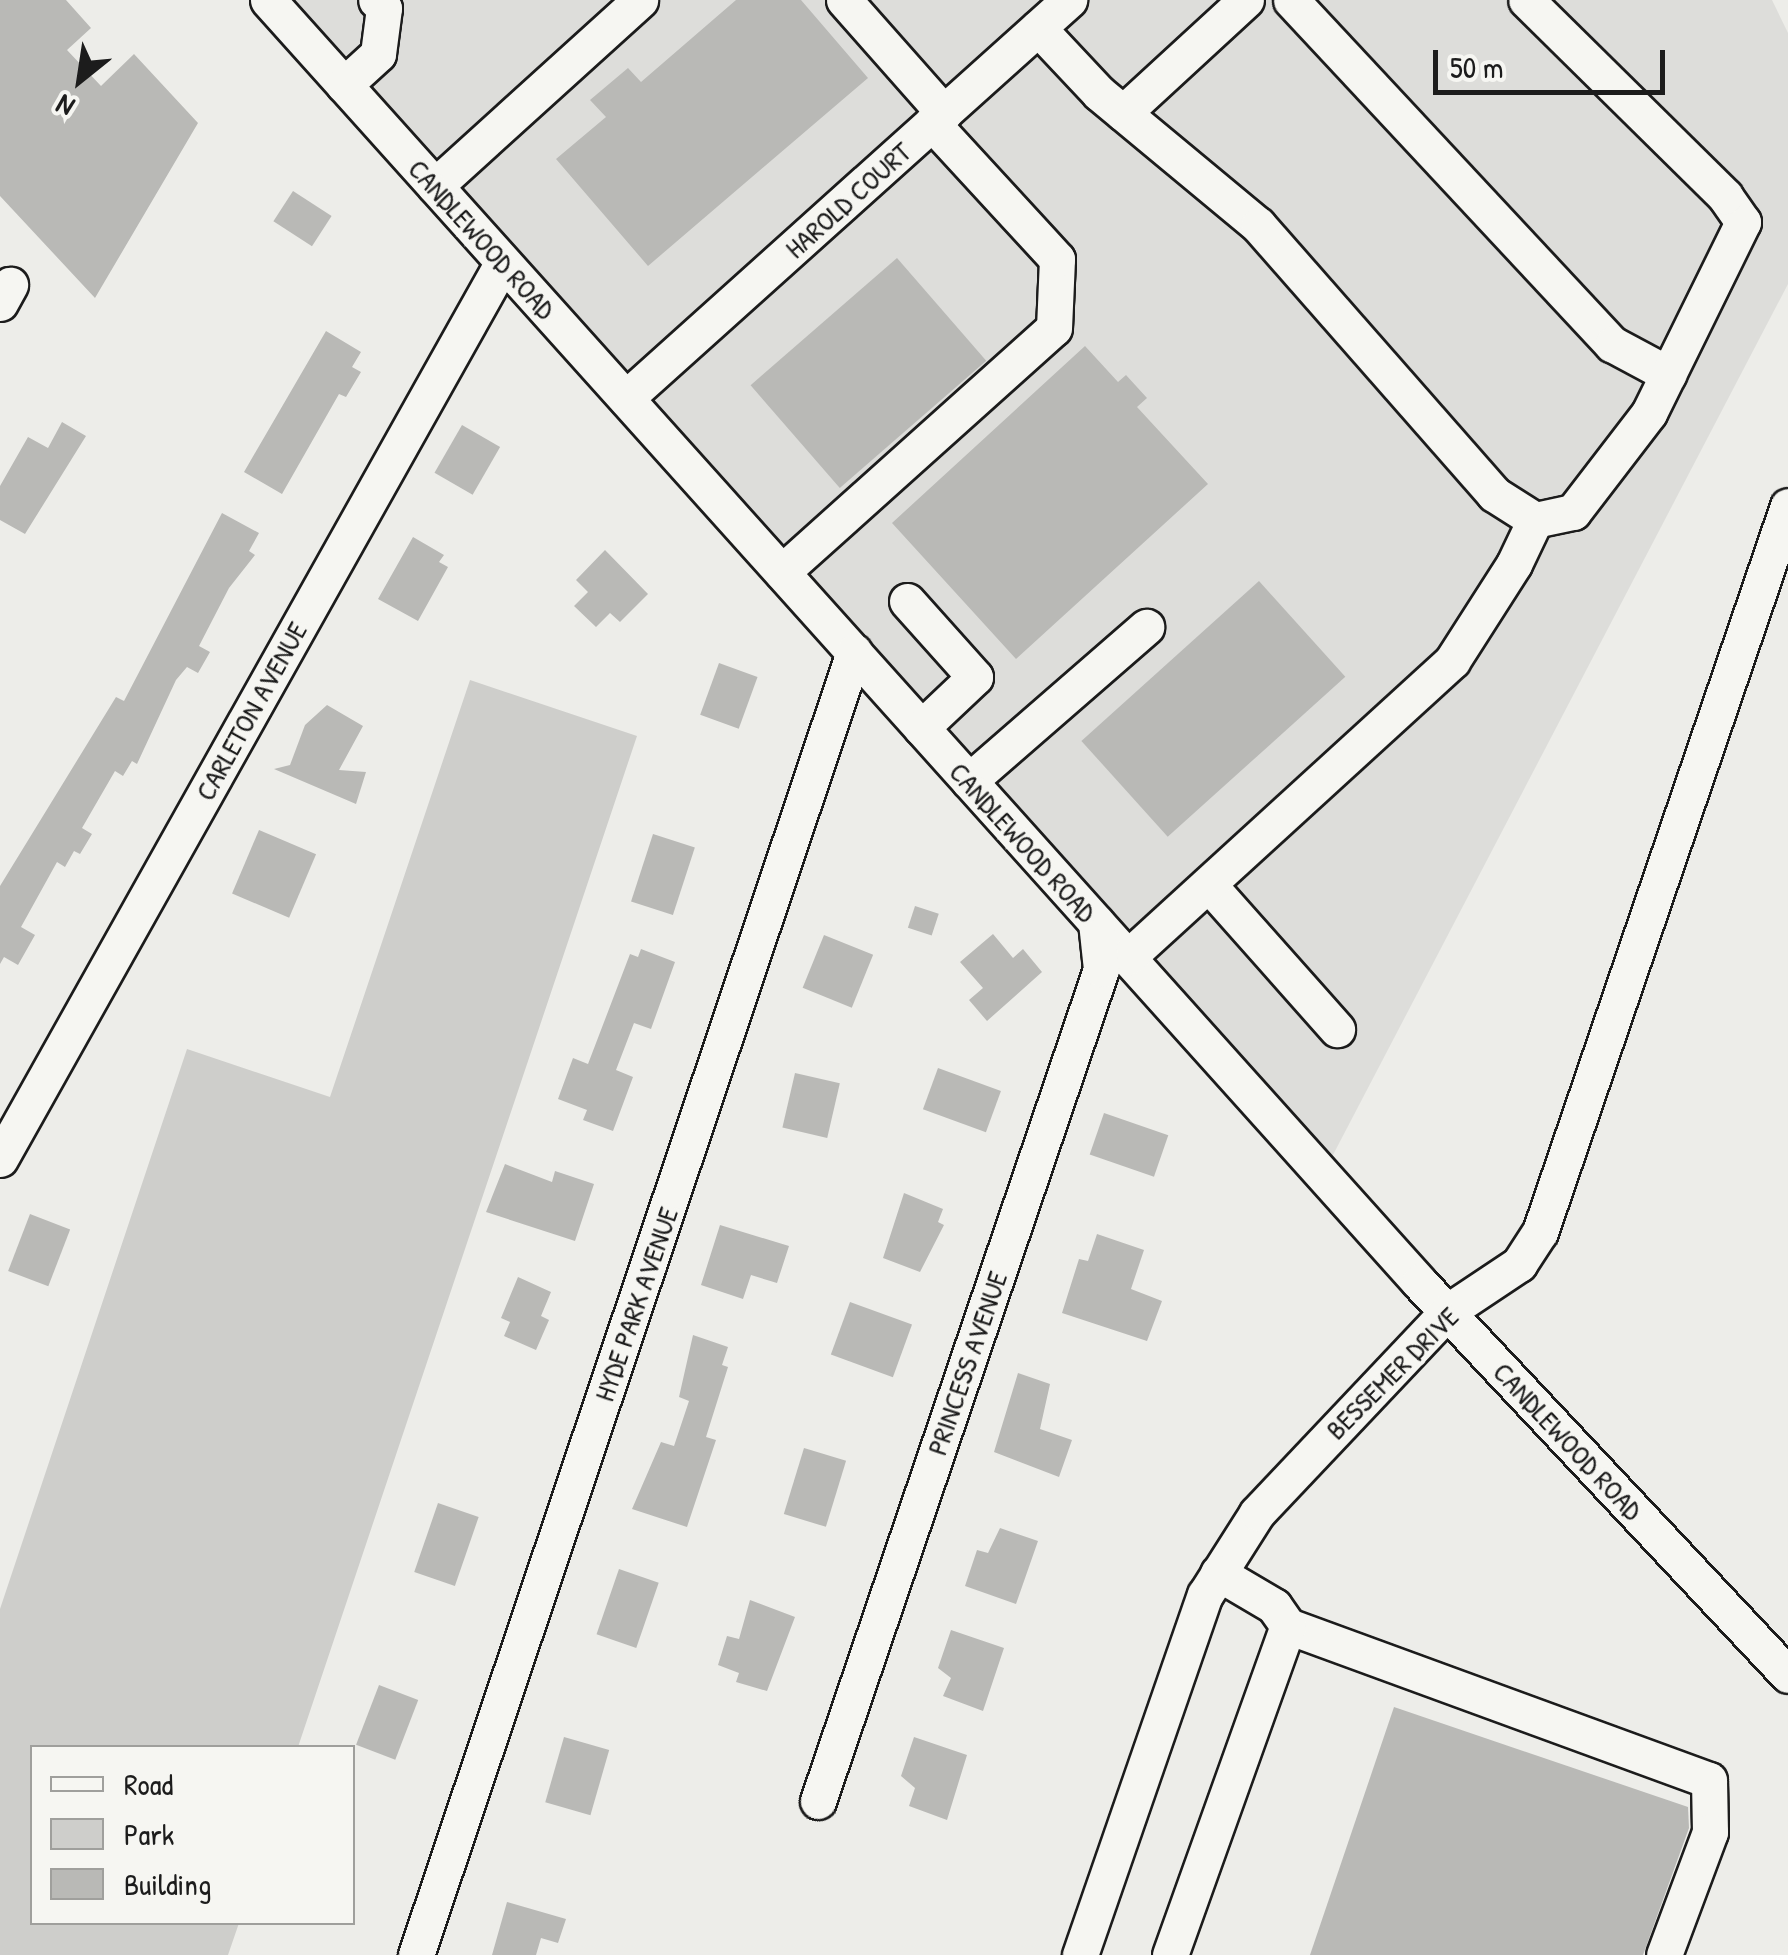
<!DOCTYPE html>
<style>
body{margin:0}
#map{position:relative;width:1788px;height:1955px;overflow:hidden;background:#edede9;font-family:"Patrick Hand",sans-serif}
div>[style]{position:absolute}
.built>*{inset:0;background:#ddddda}
.green>*{inset:0;background:#cececb}
.building>*{inset:0;background:#b9b9b6;transform-origin:0 0}
.roads{filter:drop-shadow(2px 0 #1c1c1c) drop-shadow(-2px 0 #1c1c1c) drop-shadow(0 2px #1c1c1c) drop-shadow(0 -2px #1c1c1c)}
.minor>*{height:35px;margin:-17.5px;padding:0 17.5px;transform-origin:17.5px;border-radius:17.5px;background:#f6f6f2}
span{translate:-50% -50%;white-space:nowrap;text-align:center;line-height:1.15;-webkit-text-stroke:8px #f6f6f2;paint-order:stroke}
.street-label{font-size:28px;color:#1c1c1c}
.legend{position:absolute;left:30px;top:1745px;width:325px;height:180px;box-sizing:border-box;background:#f6f6f2;border:2px solid #9f9f9c;margin:0;padding:12px 18px;list-style:none;font-size:30px;color:#1c1c1c}
.legend li{display:flex;align-items:center;gap:20px;height:50px}
.legend b{width:50px;border:2px solid #9f9f9c}
.north{position:absolute;left:30px;top:30px;width:100px;height:100px;-webkit-text-stroke:8px #f6f6f2;paint-order:stroke;rotate:210deg;font-size:28px;font-weight:700;line-height:40px;text-align:center;color:#1c1c1c}
.north::after{content:'';display:block;margin:auto;width:35px;height:45px;background:#1c1c1c;clip-path:polygon(50% 0,100% 100%,50% 72%,0 100%)}
.scale{position:absolute;left:1433px;top:50px;width:232px;height:45px;box-sizing:border-box;border:5px solid #1c1c1c;border-top:0;padding-left:12px;font-size:30px;line-height:35px;white-space:nowrap;color:#1c1c1c;-webkit-text-stroke:8px #f6f6f2;paint-order:stroke}
</style>
<div id="map">
<div class="built">
<i style="clip-path:polygon(267px 0,1772px 0,1788px 33px,1788px 284px,1323px 1174px)"></i>
</div>
<div class="green">
<i style="clip-path:polygon(470px 680px,637px 736px,298px 1747px,32px 1748px,32px 1922px,239px 1923px,228px 1955px,0 1955px,0 1609px,187px 1049px,330px 1097px)"></i>
</div>
<div class="building">
<i style="clip-path:polygon(0 0,66px 0,91px 28px,67px 50px,101px 86px,134px 54px,198px 123px,95px 298px,0 196px)"></i>
<i style="clip-path:polygon(736px 0,801px 0,868px 78px,648px 266px,556px 159px,606px 117px,590px 100px,628px 68px,641px 82px)"></i>
<i style="left:293px;top:191px;width:46px;height:36px;rotate:33deg"></i>
<i style="left:897px;top:258px;width:136px;height:194px;rotate:49deg"></i>
<i style="clip-path:polygon(326px 331px,361px 352px,352px 367px,361px 372px,346px 397px,339px 394px,282px 494px,244px 472px)"></i>
<i style="clip-path:polygon(1085px 346px,1118px 382px,1126px 375px,1147px 398px,1137px 407px,1208px 484px,1016px 659px,892px 523px)"></i>
<i style="clip-path:polygon(62px 422px,86px 436px,25px 534px,0 520px,0 486px,28px 437px,48px 448px)"></i>
<i style="left:462px;top:425px;width:44px;height:55px;rotate:30deg"></i>
<i style="clip-path:polygon(222px 513px,259px 533px,249px 551px,255px 555px,229px 588px,199px 646px,210px 652px,198px 673px,187px 667px,176px 680px,137px 764px,132px 761px,123px 776px,115px 771px,82px 828px,92px 834px,80px 854px,74px 851px,65px 867px,57px 862px,21px 927px,35px 935px,18px 965px,4px 957px,0 964px,0 886px,116px 697px,124px 701px)"></i>
<i style="clip-path:polygon(413px 537px,444px 555px,439px 562px,448px 567px,418px 621px,378px 599px)"></i>
<i style="clip-path:polygon(605px 550px,648px 594px,620px 622px,610px 613px,596px 627px,574px 606px,588px 592px,576px 580px)"></i>
<i style="left:1259px;top:581px;width:129px;height:239px;rotate:48deg"></i>
<i style="left:719px;top:663px;width:41px;height:55px;rotate:20deg"></i>
<i style="clip-path:polygon(327px 705px,363px 726px,339px 770px,366px 772px,356px 804px,274px 769px,290px 765px,305px 725px)"></i>
<i style="left:259px;top:830px;width:62px;height:69px;rotate:23deg"></i>
<i style="left:653px;top:834px;width:44px;height:71px;rotate:18deg"></i>
<i style="left:915px;top:906px;width:25px;height:23px;rotate:18deg"></i>
<i style="clip-path:polygon(993px 934px,1013px 958px,1023px 949px,1042px 972px,987px 1021px,969px 1000px,983px 988px,960px 962px)"></i>
<i style="left:824px;top:935px;width:53px;height:57px;rotate:22deg"></i>
<i style="clip-path:polygon(641px 949px,675px 962px,651px 1029px,634px 1023px,616px 1070px,633px 1077px,613px 1131px,583px 1120px,587px 1110px,558px 1099px,573px 1058px,588px 1064px,630px 954px,638px 957px)"></i>
<i style="left:938px;top:1068px;width:67px;height:44px;rotate:20deg"></i>
<i style="left:795px;top:1073px;width:46px;height:56px;rotate:13deg"></i>
<i style="left:1104px;top:1113px;width:68px;height:44px;rotate:19deg"></i>
<i style="clip-path:polygon(505px 1164px,552px 1182px,555px 1171px,594px 1184px,575px 1241px,486px 1212px)"></i>
<i style="clip-path:polygon(904px 1193px,943px 1209px,938px 1222px,944px 1225px,920px 1272px,883px 1258px)"></i>
<i style="left:30px;top:1214px;width:43px;height:61px;rotate:21deg"></i>
<i style="clip-path:polygon(720px 1225px,789px 1246px,777px 1283px,751px 1275px,743px 1299px,701px 1285px)"></i>
<i style="clip-path:polygon(1097px 1234px,1144px 1250px,1131px 1289px,1162px 1301px,1147px 1341px,1062px 1313px,1079px 1259px,1088px 1261px)"></i>
<i style="clip-path:polygon(518px 1277px,551px 1292px,541px 1316px,549px 1320px,536px 1350px,504px 1336px,510px 1322px,501px 1318px)"></i>
<i style="left:850px;top:1302px;width:66px;height:56px;rotate:20deg"></i>
<i style="clip-path:polygon(693px 1335px,728px 1347px,722px 1365px,728px 1367px,706px 1437px,716px 1440px,687px 1527px,632px 1509px,661px 1442px,674px 1446px,689px 1401px,679px 1397px)"></i>
<i style="clip-path:polygon(1018px 1373px,1050px 1384px,1040px 1429px,1072px 1440px,1059px 1477px,994px 1452px)"></i>
<i style="left:804px;top:1448px;width:44px;height:69px;rotate:17deg"></i>
<i style="left:438px;top:1503px;width:43px;height:73px;rotate:19deg"></i>
<i style="clip-path:polygon(1000px 1528px,1038px 1541px,1016px 1604px,965px 1586px,977px 1550px,988px 1553px)"></i>
<i style="left:619px;top:1569px;width:42px;height:69px;rotate:19deg"></i>
<i style="clip-path:polygon(750px 1600px,795px 1617px,767px 1691px,736px 1682px,739px 1673px,718px 1665px,727px 1636px,739px 1639px)"></i>
<i style="clip-path:polygon(951px 1630px,1004px 1648px,983px 1711px,943px 1696px,951px 1678px,938px 1668px)"></i>
<i style="left:379px;top:1685px;width:42px;height:64px;rotate:21deg"></i>
<i style="clip-path:polygon(1394px 1707px,1688px 1807px,1689px 1828px,1643px 1955px,1310px 1955px)"></i>
<i style="left:564px;top:1737px;width:47px;height:68px;rotate:16deg"></i>
<i style="clip-path:polygon(914px 1737px,967px 1755px,947px 1820px,909px 1806px,915px 1788px,901px 1776px)"></i>
<i style="clip-path:polygon(507px 1902px,566px 1919px,558px 1943px,541px 1938px,536px 1955px,492px 1955px)"></i>
</div>
<div class="roads">
<div class="minor">
<i style="left:268px;top:0;width:1723px;rotate:48.08deg"></i>
<i style="left:1419px;top:1282px;width:539px;rotate:46.8deg"></i>
<i style="left:844px;top:0;width:151px;rotate:48.5deg"></i>
<i style="left:1291px;top:0;width:471px;rotate:47deg"></i>
<i style="left:1612px;top:344px;width:64px;rotate:28.2deg"></i>
<i style="left:1038px;top:28px;width:89px;rotate:46.8deg"></i>
<i style="left:1099px;top:93px;width:207px;rotate:39.7deg"></i>
<i style="left:1258px;top:225px;width:358px;rotate:48.7deg"></i>
<i style="left:1494px;top:494px;width:49px;rotate:32.4deg"></i>
<i style="left:1535px;top:520px;width:39px;rotate:-12deg"></i>
<i style="left:1573px;top:512px;width:125px;rotate:-52.5deg"></i>
<i style="left:1649px;top:413px;width:213px;rotate:-63.8deg"></i>
<i style="left:1743px;top:222px;width:32px;rotate:-125deg"></i>
<i style="left:1725px;top:196px;width:279px;rotate:-135.4deg"></i>
<i style="left:344px;top:85px;width:46px;rotate:-42.4deg"></i>
<i style="left:378px;top:54px;width:46px;rotate:-82.6deg"></i>
<i style="left:384px;top:8px;width:11px;rotate:-135deg"></i>
<i style="left:1123px;top:113px;width:167px;rotate:-42.6deg"></i>
<i style="left:435px;top:186px;width:277px;rotate:-42.2deg"></i>
<i style="left:0;top:303px;width:21px;rotate:-61deg"></i>
<i style="left:626px;top:398px;width:596px;rotate:-41.94deg"></i>
<i style="left:782px;top:572px;width:365px;rotate:-41.9deg"></i>
<i style="left:1054px;top:328px;width:69px;rotate:-87.5deg"></i>
<i style="left:1057px;top:259px;width:185px;rotate:-132.6deg"></i>
<i style="left:907px;top:601px;width:102px;rotate:48.2deg"></i>
<i style="left:975px;top:677px;width:74px;rotate:136.6deg"></i>
<i style="left:969px;top:781px;width:235px;rotate:-41deg"></i>
<i style="left:1209px;top:885px;width:193px;rotate:48.4deg"></i>
<i style="left:1128px;top:957px;width:439px;rotate:-42.4deg"></i>
<i style="left:1452px;top:661px;width:115px;rotate:-57.4deg"></i>
<i style="left:1514px;top:564px;width:49px;rotate:-64.5deg"></i>
<i style="left:0;top:1159px;width:1028px;rotate:-60.72deg"></i>
<i style="left:1288px;top:1626px;width:448px;rotate:20.1deg"></i>
<i style="left:1709px;top:1780px;width:52px;rotate:88.9deg"></i>
<i style="left:1710px;top:1832px;width:131px;rotate:110.5deg"></i>
<i style="left:818px;top:1801px;width:879px;rotate:-71.21deg"></i>
<i style="left:1101px;top:969px;width:47px;rotate:-96.1deg"></i>
<i style="left:416px;top:1955px;width:1375px;rotate:-71.42deg"></i>
<i style="left:1080px;top:1955px;width:381px;rotate:-70.9deg"></i>
<i style="left:1205px;top:1595px;width:97px;rotate:-57.6deg"></i>
<i style="left:1257px;top:1513px;width:277px;rotate:-46.6deg"></i>
<i style="left:1447px;top:1312px;width:87px;rotate:-33.7deg"></i>
<i style="left:1519px;top:1264px;width:38px;rotate:-57deg"></i>
<i style="left:1540px;top:1232px;width:767px;rotate:-71.14deg"></i>
<i style="left:1170px;top:1955px;width:350px;rotate:-70.3deg"></i>
<i style="left:1288px;top:1626px;width:24px;rotate:-125deg"></i>
<i style="left:1274px;top:1606px;width:65px;rotate:-149.5deg"></i>
</div>
</div>
<div class="street-label">
<span style="left:848px;top:200px;rotate:-42deg">HAROLD COURT</span>
<span style="left:482px;top:239px;rotate:48deg">CANDLEWOOD ROAD</span>
<span style="left:251px;top:711px;rotate:-61deg">CARLETON AVENUE</span>
<span style="left:1023px;top:842px;rotate:48deg">CANDLEWOOD ROAD</span>
<span style="left:636px;top:1304px;rotate:-71deg">HYDE PARK AVENUE</span>
<span style="left:967px;top:1363px;rotate:-71deg">PRINCESS AVENUE</span>
<span style="left:1392px;top:1373px;rotate:-45deg">BESSEMER DRIVE</span>
<span style="left:1568px;top:1441px;rotate:47deg">CANDLEWOOD ROAD</span>
</div>
<ul class="legend">
<li><b style="height:12px;background:#f6f6f2"></b>Road</li>
<li><b style="height:28px;background:#cececb"></b>Park</li>
<li><b style="height:28px;background:#b9b9b6"></b>Building</li>
</ul>
<div class="north">N</div>
<div class="scale">50 m</div>
</div>
